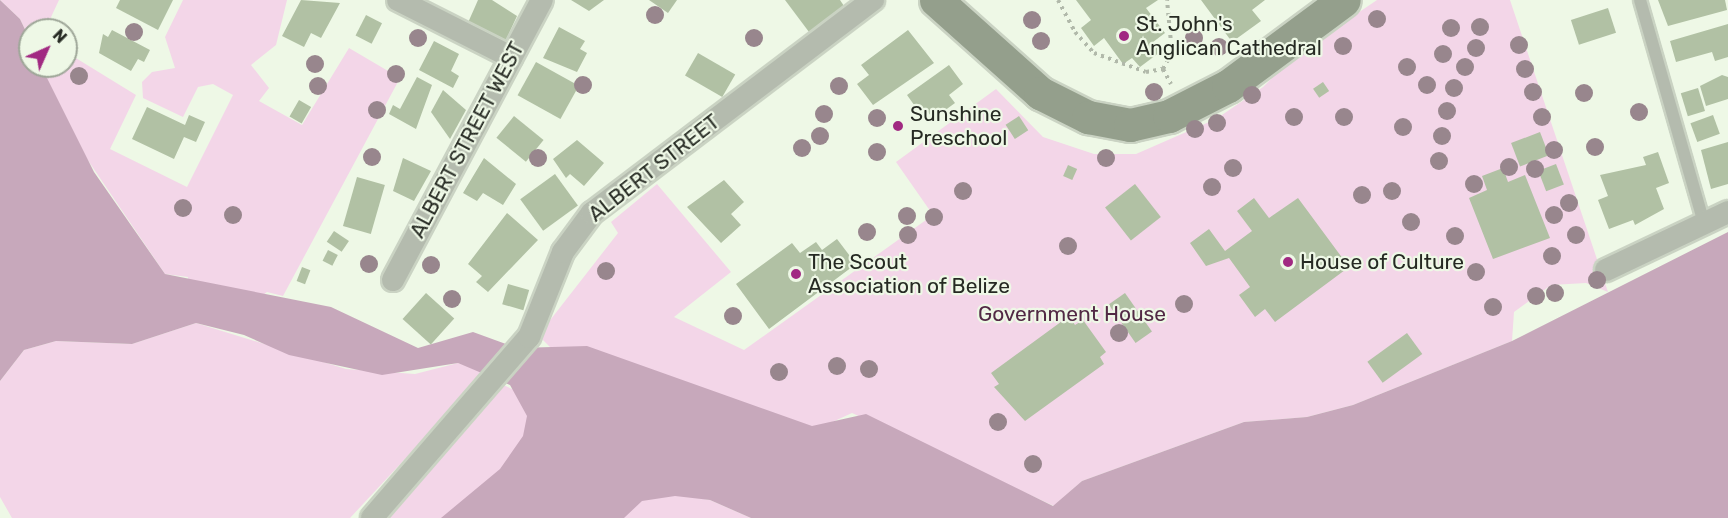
<!DOCTYPE html>
<style>
body{margin:0}
#map{position:relative;width:1728px;height:518px;overflow:hidden;background:#eef8e6;font-family:Rubik,sans-serif}
div>[style]{position:absolute}
.green>*{inset:0;background:#f3d6e8}
.water>*{inset:0;background:#c7a8bb}
.building>*{inset:0;background:#b1c1a4;transform-origin:0 0}
.path>*{height:4px;margin-top:-2px;transform-origin:0;background:repeating-linear-gradient(90deg,#b1b9aa 0 3px,transparent 0 7.5px)}
.roads{filter:drop-shadow(2px 0 #cad3c3) drop-shadow(-2px 0 #cad3c3) drop-shadow(0 2px #cad3c3) drop-shadow(0 -2px #cad3c3)}
.lane>*{height:12px;margin:-6px;padding:0 6px;transform-origin:6px;border-radius:6px;background:#b4bbae}
.street>*{height:22px;margin:-11px;padding:0 11px;transform-origin:11px;border-radius:11px;background:#b4bbae}
.secondary>*{height:33px;margin:-16.5px;padding:0 16.5px;transform-origin:16.5px;border-radius:16.5px;background:#949f8c}
.trees>*{width:18px;height:18px;margin:-9px;border-radius:50%;background:#98868d}
.dots>*{width:16px;height:16px;translate:-50% -50%;box-sizing:border-box;border:3px solid #eef8e6;border-radius:50%}
span{translate:-50% -50%;white-space:nowrap;text-align:center;line-height:1.15;-webkit-text-stroke:4.5px #eef8e6;paint-order:stroke}
.poi-label{font-size:21px;color:#262a23}
.left{translate:0 -50%;text-align:left}
.street-label{font-size:21px;color:#262a23}
.park-label{font-size:21px;color:#522945}
.north{position:absolute;left:18px;top:18px;width:60px;height:60px;box-sizing:border-box;background:#eef8e6;border:2px solid #9ea698;border-radius:50%;rotate:45deg;font-size:16px;font-weight:700;line-height:24px;text-align:center;color:#262a23}
.north::after{content:'';display:block;margin:auto;width:21px;height:27px;background:#a12a82;clip-path:polygon(50% 0,100% 100%,50% 72%,0 100%)}
</style>
<div id="map">
<div class="green">
<i style="clip-path:polygon(0 0,59px 0,45px 30px,30px 30px,30px 40px,20px 19px)"></i>
<i style="clip-path:polygon(183px 0,287px 0,276px 45px,251px 65px,269px 88px,259px 101px,302px 125px,349px 48px,400px 78px,283px 296px,267px 292px,254px 302px,200px 301px,189px 289px,188px 277px,165px 274px,83px 153px,46px 158px,28px 148px,25px 136px,31px 126px,0 127px,0 67px,30px 52px,30px 66px,66px 66px,66px 52px,136px 95px,110px 149px,187px 187px,233px 95px,213px 84px,198px 87px,183px 117px,143px 98px,142px 82px,152px 72px,175px 68px,165px 37px)"></i>
<i style="clip-path:polygon(1377px 0,1510px 0,1608px 292px,1586px 283px,1551px 285px,1514px 312px,1512px 341px,1353px 405px,1307px 417px,1244px 422px,1082px 481px,1054px 506px,852px 413px,828px 424px,845px 445px,551px 348px,542px 339px,544px 328px,618px 233px,611px 222px,657px 184px,731px 272px,674px 317px,744px 350px,933px 215px,896px 162px,996px 89px,1043px 137px,1094px 154px,1136px 154px,1216px 119px,1263px 87px,1293px 57px)"></i>
<i style="clip-path:polygon(196px 323px,346px 369px,415px 374px,458px 363px,486px 372px,350px 518px,12px 518px,0 497px,0 381px,24px 350px,56px 341px,132px 344px)"></i>
<i style="clip-path:polygon(501px 384px,543px 403px,484px 518px,386px 518px)"></i>
<i style="clip-path:polygon(582px 477px,710px 500px,751px 518px,557px 518px)"></i>
</div>
<div class="water">
<i style="clip-path:polygon(0 0,20px 19px,30px 40px,30px 66px,41px 66px,94px 172px,165px 274px,331px 307px,418px 348px,473px 332px,517px 348px,587px 346px,812px 426px,866px 414px,1053px 506px,1082px 481px,1244px 422px,1307px 417px,1353px 405px,1512px 341px,1728px 232px,1728px 518px,751px 518px,710px 500px,675px 496px,642px 501px,624px 518px,441px 518px,500px 469px,523px 436px,527px 416px,510px 385px,458px 363px,382px 375px,289px 355px,244px 335px,196px 323px,132px 344px,56px 341px,24px 350px,0 381px)"></i>
</div>
<div class="building">
<i style="clip-path:polygon(120px 0,173px 0,158px 30px,116px 8px)"></i>
<i style="clip-path:polygon(301px 0,340px 3px,321px 38px,311px 33px,304px 47px,282px 36px)"></i>
<i style="clip-path:polygon(478px 0,492px 0,517px 16px,505px 42px,467px 25px)"></i>
<i style="clip-path:polygon(571px 0,604px 0,589px 11px)"></i>
<i style="clip-path:polygon(649px 0,677px 0,668px 13px)"></i>
<i style="clip-path:polygon(785px 0,840px 0,844px 6px,809px 32px)"></i>
<i style="clip-path:polygon(1076px 0,1158px 0,1146px 8px,1165px 33px,1153px 42px,1160px 52px,1140px 67px,1132px 58px,1123px 64px,1104px 38px,1094px 46px,1081px 28px,1091px 20px)"></i>
<i style="clip-path:polygon(1201px 0,1265px 0,1252px 10px,1261px 21px,1232px 42px)"></i>
<i style="clip-path:polygon(1658px 0,1725px 0,1727px 10px,1668px 26px)"></i>
<i style="left:1608px;top:8px;width:26px;height:39px;rotate:72deg"></i>
<i style="left:366px;top:15px;width:18px;height:23px;rotate:27deg"></i>
<i style="clip-path:polygon(1728px 24px,1728px 57px,1715px 61px,1712px 52px,1676px 62px,1670px 41px)"></i>
<i style="clip-path:polygon(559px 27px,585px 41px,580px 49px,587px 53px,577px 72px,543px 58px)"></i>
<i style="clip-path:polygon(112px 30px,150px 50px,144px 62px,138px 59px,131px 71px,99px 53px,103px 34px,108px 37px)"></i>
<i style="clip-path:polygon(908px 30px,934px 63px,873px 105px,857px 84px,869px 75px,861px 65px)"></i>
<i style="clip-path:polygon(434px 41px,459px 54px,451px 71px,459px 76px,453px 88px,419px 70px)"></i>
<i style="left:698px;top:53px;width:43px;height:26px;rotate:30deg"></i>
<i style="left:536px;top:62px;width:49px;height:38px;rotate:29deg"></i>
<i style="clip-path:polygon(949px 65px,963px 84px,949px 95px,955px 103px,933px 119px,928px 112px,922px 116px,907px 95px)"></i>
<i style="clip-path:polygon(1722px 75px,1728px 77px,1728px 99px,1706px 106px,1700px 86px)"></i>
<i style="clip-path:polygon(417px 77px,432px 85px,416px 129px,389px 114px,393px 105px,400px 109px)"></i>
<i style="left:1323px;top:82px;width:11px;height:12px;rotate:56deg"></i>
<i style="left:1698px;top:88px;width:24px;height:18px;rotate:73deg"></i>
<i style="clip-path:polygon(443px 90px,466px 110px,450px 139px,431px 112px)"></i>
<i style="left:299px;top:100px;width:14px;height:19px;rotate:30deg"></i>
<i style="clip-path:polygon(147px 107px,185px 125px,189px 115px,205px 122px,196px 142px,184px 137px,174px 159px,132px 139px)"></i>
<i style="left:1713px;top:115px;width:20px;height:24px;rotate:70deg"></i>
<i style="left:514px;top:116px;width:38px;height:28px;rotate:39deg"></i>
<i style="left:1019px;top:116px;width:17px;height:16px;rotate:57deg"></i>
<i style="left:1540px;top:132px;width:25px;height:31px;rotate:69deg"></i>
<i style="clip-path:polygon(577px 140px,604px 163px,584px 186px,570px 174px,566px 178px,553px 159px)"></i>
<i style="clip-path:polygon(1728px 142px,1728px 184px,1711px 189px,1701px 150px)"></i>
<i style="clip-path:polygon(1658px 152px,1669px 183px,1656px 188px,1664px 209px,1635px 225px,1633px 220px,1609px 229px,1598px 200px,1608px 196px,1600px 175px,1646px 165px,1643px 157px)"></i>
<i style="clip-path:polygon(403px 158px,431px 171px,414px 201px,393px 191px)"></i>
<i style="clip-path:polygon(484px 158px,516px 184px,503px 205px,483px 193px,477px 201px,463px 193px)"></i>
<i style="left:1556px;top:164px;width:22px;height:19px;rotate:69deg"></i>
<i style="left:1068px;top:165px;width:10px;height:12px;rotate:24deg"></i>
<i style="clip-path:polygon(1503px 168px,1508px 182px,1525px 175px,1550px 238px,1493px 259px,1469px 198px,1487px 190px,1482px 176px)"></i>
<i style="left:555px;top:174px;width:39px;height:43px;rotate:54deg"></i>
<i style="left:357px;top:177px;width:29px;height:51px;rotate:16deg"></i>
<i style="clip-path:polygon(724px 180px,744px 202px,731px 214px,741px 225px,721px 243px,687px 207px)"></i>
<i style="left:1135px;top:184px;width:42px;height:38px;rotate:52deg"></i>
<i style="clip-path:polygon(1254px 198px,1269px 218px,1298px 198px,1349px 267px,1275px 322px,1265px 309px,1255px 317px,1239px 295px,1250px 287px,1229px 258px,1206px 266px,1190px 243px,1209px 229px,1225px 251px,1252px 231px,1237px 211px)"></i>
<i style="clip-path:polygon(507px 213px,538px 240px,488px 292px,476px 282px,482px 276px,468px 264px)"></i>
<i style="left:334px;top:231px;width:18px;height:13px;rotate:34deg"></i>
<i style="clip-path:polygon(837px 239px,856px 264px,769px 329px,736px 284px,792px 243px,800px 253px,816px 242px,822px 250px)"></i>
<i style="left:328px;top:250px;width:11px;height:12px;rotate:27deg"></i>
<i style="left:302px;top:267px;width:9px;height:15px;rotate:21deg"></i>
<i style="left:508px;top:284px;width:22px;height:21px;rotate:16deg"></i>
<i style="left:426px;top:293px;width:38px;height:35px;rotate:42deg"></i>
<i style="left:1125px;top:293px;width:47px;height:20px;rotate:55deg"></i>
<i style="clip-path:polygon(1069px 316px,1075px 325px,1083px 320px,1106px 352px,1100px 357px,1104px 364px,1025px 421px,994px 387px,999px 384px,991px 373px)"></i>
<i style="left:1407px;top:333px;width:26px;height:49px;rotate:54deg"></i>
</div>
<div class="path">
<i style="left:1058px;top:0;width:36px;rotate:62deg"></i>
<i style="left:1075px;top:32px;width:28px;rotate:48deg"></i>
<i style="left:1094px;top:53px;width:55px;rotate:20.1deg"></i>
<i style="left:1146px;top:72px;width:17px;rotate:-10deg"></i>
<i style="left:1163px;top:69px;width:18px;rotate:-61deg"></i>
<i style="left:1172px;top:53px;width:53px;rotate:-95.4deg"></i>
<i style="left:1163px;top:69px;width:17px;rotate:62deg"></i>
</div>
<div class="roads">
<div class="lane">
<i style="left:1640px;top:0;width:232px;rotate:74deg"></i>
</div>
<div class="street">
<i style="left:398px;top:0;width:127px;rotate:26.8deg"></i>
<i style="left:1606px;top:270px;width:135px;rotate:-25.4deg"></i>
<i style="left:393px;top:280px;width:317px;rotate:-62deg"></i>
<i style="left:372px;top:518px;width:240px;rotate:-49.1deg"></i>
<i style="left:529px;top:337px;width:92px;rotate:-68.2deg"></i>
<i style="left:563px;top:252px;width:49px;rotate:-53.4deg"></i>
<i style="left:592px;top:213px;width:353px;rotate:-37.2deg"></i>
</div>
<div class="secondary">
<i style="left:936px;top:0;width:140px;rotate:41.8deg"></i>
<i style="left:1040px;top:93px;width:54px;rotate:26.6deg"></i>
<i style="left:1088px;top:117px;width:43px;rotate:10.8deg"></i>
<i style="left:1130px;top:125px;width:40px;rotate:-13deg"></i>
<i style="left:1169px;top:116px;width:66px;rotate:-27deg"></i>
<i style="left:1228px;top:86px;width:144px;rotate:-36.6deg"></i>
</div>
</div>
<div class="trees">
<i style="left:655px;top:15px"></i>
<i style="left:1377px;top:19px"></i>
<i style="left:1032px;top:20px"></i>
<i style="left:1480px;top:27px"></i>
<i style="left:1451px;top:28px"></i>
<i style="left:134px;top:32px"></i>
<i style="left:418px;top:38px"></i>
<i style="left:754px;top:38px"></i>
<i style="left:1194px;top:38px"></i>
<i style="left:1041px;top:41px"></i>
<i style="left:1519px;top:45px"></i>
<i style="left:1343px;top:46px"></i>
<i style="left:1219px;top:47px"></i>
<i style="left:1476px;top:48px"></i>
<i style="left:1443px;top:54px"></i>
<i style="left:315px;top:64px"></i>
<i style="left:1407px;top:67px"></i>
<i style="left:1465px;top:67px"></i>
<i style="left:1525px;top:69px"></i>
<i style="left:396px;top:74px"></i>
<i style="left:79px;top:76px"></i>
<i style="left:583px;top:85px"></i>
<i style="left:1427px;top:85px"></i>
<i style="left:318px;top:86px"></i>
<i style="left:839px;top:86px"></i>
<i style="left:1454px;top:88px"></i>
<i style="left:1154px;top:92px"></i>
<i style="left:1533px;top:92px"></i>
<i style="left:1584px;top:93px"></i>
<i style="left:1252px;top:95px"></i>
<i style="left:377px;top:110px"></i>
<i style="left:1447px;top:111px"></i>
<i style="left:1639px;top:112px"></i>
<i style="left:824px;top:114px"></i>
<i style="left:1294px;top:117px"></i>
<i style="left:1344px;top:117px"></i>
<i style="left:1542px;top:117px"></i>
<i style="left:877px;top:118px"></i>
<i style="left:1217px;top:123px"></i>
<i style="left:1403px;top:127px"></i>
<i style="left:1195px;top:129px"></i>
<i style="left:820px;top:136px"></i>
<i style="left:1442px;top:136px"></i>
<i style="left:1595px;top:147px"></i>
<i style="left:802px;top:148px"></i>
<i style="left:1554px;top:150px"></i>
<i style="left:877px;top:152px"></i>
<i style="left:372px;top:157px"></i>
<i style="left:538px;top:158px"></i>
<i style="left:1106px;top:158px"></i>
<i style="left:1439px;top:161px"></i>
<i style="left:1509px;top:167px"></i>
<i style="left:1233px;top:168px"></i>
<i style="left:1535px;top:169px"></i>
<i style="left:1474px;top:184px"></i>
<i style="left:1212px;top:187px"></i>
<i style="left:963px;top:191px"></i>
<i style="left:1392px;top:191px"></i>
<i style="left:1362px;top:195px"></i>
<i style="left:1569px;top:203px"></i>
<i style="left:183px;top:208px"></i>
<i style="left:233px;top:215px"></i>
<i style="left:1554px;top:215px"></i>
<i style="left:907px;top:216px"></i>
<i style="left:934px;top:217px"></i>
<i style="left:1411px;top:222px"></i>
<i style="left:867px;top:232px"></i>
<i style="left:908px;top:235px"></i>
<i style="left:1576px;top:235px"></i>
<i style="left:1455px;top:236px"></i>
<i style="left:1068px;top:246px"></i>
<i style="left:1552px;top:256px"></i>
<i style="left:369px;top:264px"></i>
<i style="left:431px;top:265px"></i>
<i style="left:606px;top:271px"></i>
<i style="left:1476px;top:272px"></i>
<i style="left:1597px;top:280px"></i>
<i style="left:1555px;top:293px"></i>
<i style="left:1536px;top:296px"></i>
<i style="left:452px;top:299px"></i>
<i style="left:1184px;top:304px"></i>
<i style="left:1493px;top:307px"></i>
<i style="left:733px;top:316px"></i>
<i style="left:1119px;top:333px"></i>
<i style="left:837px;top:366px"></i>
<i style="left:869px;top:369px"></i>
<i style="left:779px;top:372px"></i>
<i style="left:998px;top:422px"></i>
<i style="left:1033px;top:464px"></i>
</div>
<div class="dots">
<i style="left:1124px;top:36px;background:#a12a82"></i>
<i style="left:898px;top:126px;background:#a12a82"></i>
<i style="left:1288px;top:262px;background:#a12a82"></i>
<i style="left:796px;top:274px;background:#a12a82"></i>
</div>
<div class="poi-label">
<span class="left" style="left:1136px;top:36px">St. John's<br>Anglican Cathedral</span>
<span class="left" style="left:910px;top:126px">Sunshine<br>Preschool</span>
<span class="left" style="left:808px;top:274px">The Scout<br>Association of Belize</span>
<span class="left" style="left:1300px;top:262px">House of Culture</span>
</div>
<div class="street-label">
<span style="left:467px;top:140px;rotate:-62deg">ALBERT STREET WEST</span>
<span style="left:654px;top:168px;rotate:-38deg">ALBERT STREET</span>
</div>
<div class="park-label">
<span style="left:1072px;top:314px">Government House</span>
</div>
<div class="north">N</div>
</div>
